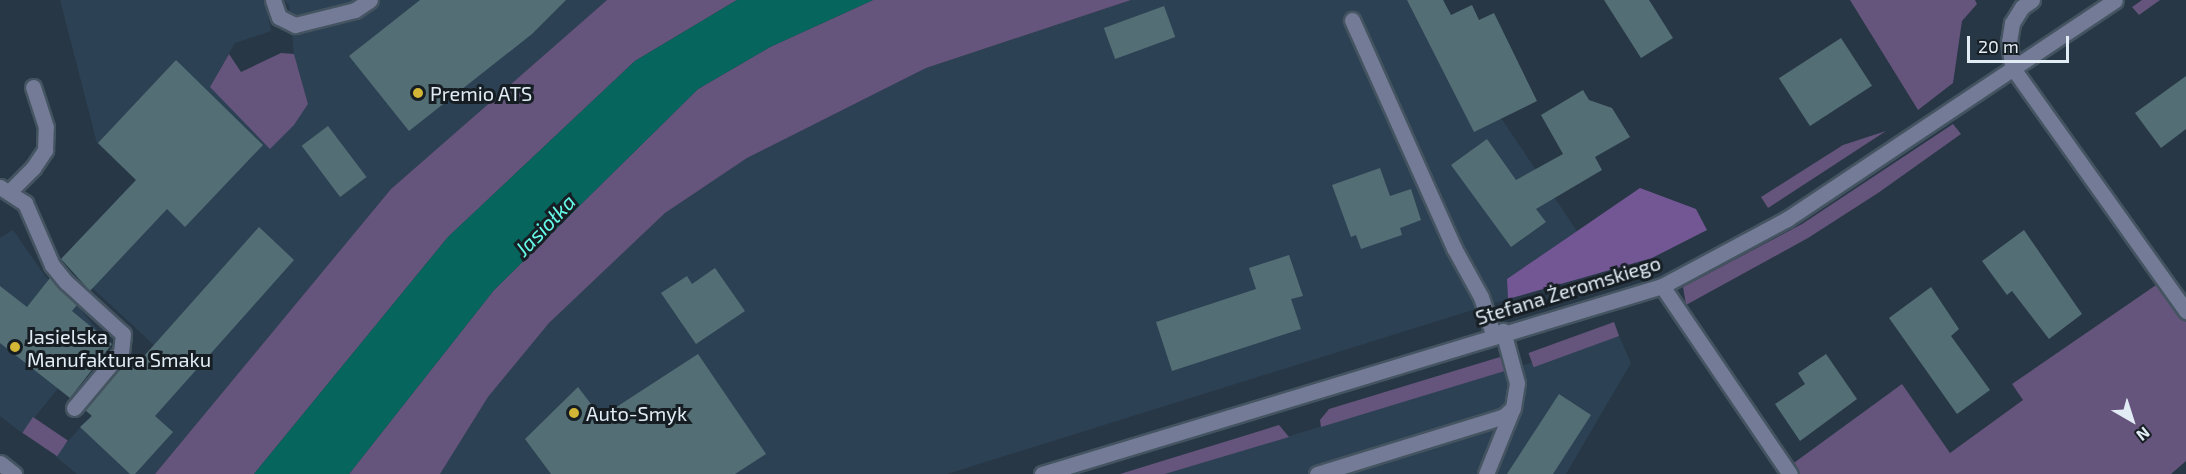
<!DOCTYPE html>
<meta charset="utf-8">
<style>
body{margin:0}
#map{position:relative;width:2186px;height:474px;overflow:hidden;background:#273745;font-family:"Exo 2",sans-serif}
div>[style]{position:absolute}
.built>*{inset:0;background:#2c4254}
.green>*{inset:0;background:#65547b;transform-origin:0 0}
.forest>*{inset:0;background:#735794}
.water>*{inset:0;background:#06655d}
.building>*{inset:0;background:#536e74;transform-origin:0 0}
.roads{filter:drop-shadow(2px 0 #455461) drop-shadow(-2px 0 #455461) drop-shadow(0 2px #455461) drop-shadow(0 -2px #455461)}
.minor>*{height:15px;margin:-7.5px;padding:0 7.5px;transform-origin:7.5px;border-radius:7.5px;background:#737b97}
.dots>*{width:16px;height:16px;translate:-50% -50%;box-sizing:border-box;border:3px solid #161e24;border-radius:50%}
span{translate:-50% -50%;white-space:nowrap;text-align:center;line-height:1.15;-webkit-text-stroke:6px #161e24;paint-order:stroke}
.poi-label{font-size:20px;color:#e2ecf5}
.left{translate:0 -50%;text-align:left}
.street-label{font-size:20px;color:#e2ecf5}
.water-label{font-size:21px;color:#67fbea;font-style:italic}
.north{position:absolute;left:2102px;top:390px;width:60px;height:60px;-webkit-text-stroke:4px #161e24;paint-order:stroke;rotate:141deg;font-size:16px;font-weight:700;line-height:24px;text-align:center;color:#e2ecf5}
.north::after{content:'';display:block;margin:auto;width:21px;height:27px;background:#e2ecf5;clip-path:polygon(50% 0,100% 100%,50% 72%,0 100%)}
.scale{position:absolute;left:1967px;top:36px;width:102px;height:27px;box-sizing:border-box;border:3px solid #e2ecf5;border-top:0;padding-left:8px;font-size:18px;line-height:21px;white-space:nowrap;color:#e2ecf5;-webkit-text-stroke:4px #161e24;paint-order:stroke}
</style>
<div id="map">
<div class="built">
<i style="clip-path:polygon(60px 0,265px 0,271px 31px,235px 43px,210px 87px,294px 125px,308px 104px,294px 54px,289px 5px,284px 0,607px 0,391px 189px,155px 474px,77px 474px,55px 456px,154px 345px,61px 259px,136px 180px,97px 143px)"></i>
<i style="clip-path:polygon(1131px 0,1443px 0,1501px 118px,1577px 231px,1507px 279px,1508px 299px,947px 474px,440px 474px,488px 397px,549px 323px,665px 213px,747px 158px,926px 68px)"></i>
<i style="clip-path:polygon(13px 230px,45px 276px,78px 306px,101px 335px,22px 433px,0 416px,0 238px)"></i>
<i style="clip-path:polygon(1619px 336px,1631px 363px,1566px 474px,1165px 474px)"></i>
</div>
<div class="green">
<i style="clip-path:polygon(607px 0,737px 0,635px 61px,448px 237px,254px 474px,155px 474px,391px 189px)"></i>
<i style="clip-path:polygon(873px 0,1131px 0,926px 68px,747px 158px,665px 213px,549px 323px,488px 397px,440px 474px,349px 474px,494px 290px,698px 89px,770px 47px)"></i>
<i style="clip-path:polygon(1850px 0,1975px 0,1977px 4px,1962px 21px,1953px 83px,1918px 110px)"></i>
<i style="clip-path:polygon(2142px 0,2160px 0,2139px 15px,2132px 7px)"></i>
<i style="clip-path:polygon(281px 53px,294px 54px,308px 104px,294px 125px,270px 149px,210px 87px,229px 54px,241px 72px)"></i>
<i style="clip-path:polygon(1953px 124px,1961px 134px,1878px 193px,1808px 238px,1686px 305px,1683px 287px,1802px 224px)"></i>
<i style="clip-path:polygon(1886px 131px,1768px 208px,1761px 197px,1843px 145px)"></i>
<i style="clip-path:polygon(2159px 283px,2186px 322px,2186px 461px,2171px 474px,1797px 474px,1791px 465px,1902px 384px,1950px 453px,2023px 400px,2012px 384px)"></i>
<i style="left:1614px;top:322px;width:15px;height:91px;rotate:70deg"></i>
<i style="clip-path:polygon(1500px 357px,1508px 370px,1321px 427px,1320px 420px,1329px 409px)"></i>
<i style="left:33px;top:417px;width:42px;height:19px;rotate:34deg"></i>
<i style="clip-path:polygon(1279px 425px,1289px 437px,1165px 474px,1120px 474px)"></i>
</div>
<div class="forest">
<i style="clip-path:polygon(1640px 188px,1696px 209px,1707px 230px,1652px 258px,1508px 299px,1507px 279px)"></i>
</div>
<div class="water">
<i style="clip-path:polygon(737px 0,873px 0,770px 47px,698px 89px,494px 290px,349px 474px,254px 474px,448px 237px,635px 61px)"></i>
</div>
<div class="building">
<i style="clip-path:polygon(420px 0,566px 0,532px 34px,409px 131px,349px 56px)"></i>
<i style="clip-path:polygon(1407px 0,1443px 0,1451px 15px,1472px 5px,1479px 20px,1494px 13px,1537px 101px,1474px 132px)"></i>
<i style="clip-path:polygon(1604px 0,1649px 0,1673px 38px,1641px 58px)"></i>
<i style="left:1164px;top:6px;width:33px;height:64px;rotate:70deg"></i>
<i style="left:1841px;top:38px;width:57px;height:74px;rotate:57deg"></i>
<i style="clip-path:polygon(176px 60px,263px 145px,185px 227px,167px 209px,90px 291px,61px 259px,136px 180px,98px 143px)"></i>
<i style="clip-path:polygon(2186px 76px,2186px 129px,2161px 148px,2135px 113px)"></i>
<i style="clip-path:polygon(1583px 90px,1589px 100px,1612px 108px,1630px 137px,1595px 157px,1602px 170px,1536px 209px,1546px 222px,1511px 247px,1451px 165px,1487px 139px,1516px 180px,1563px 154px,1541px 115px)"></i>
<i style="left:328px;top:126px;width:64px;height:33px;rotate:53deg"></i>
<i style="clip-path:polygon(1380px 168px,1390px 196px,1411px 189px,1421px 220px,1400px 228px,1402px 235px,1361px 249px,1356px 235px,1351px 237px,1332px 185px)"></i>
<i style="clip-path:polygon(259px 227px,294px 260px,155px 416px,173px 432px,135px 474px,130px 474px,80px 427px,92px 416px,85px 410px,129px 357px,137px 364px)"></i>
<i style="clip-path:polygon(2024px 230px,2082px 314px,2049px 339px,2012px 291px,2007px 295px,1982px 261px)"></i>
<i style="clip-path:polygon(1289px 255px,1303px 296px,1291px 299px,1301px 329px,1172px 371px,1156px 322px,1256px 289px,1249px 268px)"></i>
<i style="clip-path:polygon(715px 268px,745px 311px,696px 344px,661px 293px,687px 276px,692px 284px)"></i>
<i style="clip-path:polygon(50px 278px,77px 305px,72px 311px,112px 344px,70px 398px,0 343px,0 286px,27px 307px)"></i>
<i style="clip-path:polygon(1931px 287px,1959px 329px,1951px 336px,1990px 390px,1957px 414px,1889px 318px)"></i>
<i style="clip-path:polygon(698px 354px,766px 454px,735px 474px,551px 474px,525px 439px,578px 387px,601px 417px)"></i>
<i style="clip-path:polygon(1826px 354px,1857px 399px,1800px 441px,1775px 404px,1805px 384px,1798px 373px)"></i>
<i style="clip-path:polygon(1559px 394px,1591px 415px,1553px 474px,1507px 474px)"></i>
</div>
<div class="roads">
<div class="minor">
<i style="left:273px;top:0;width:18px;rotate:71deg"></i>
<i style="left:279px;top:17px;width:18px;rotate:27deg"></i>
<i style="left:295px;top:25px;width:62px;rotate:-14deg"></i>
<i style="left:355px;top:10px;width:18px;rotate:-34deg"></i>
<i style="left:2032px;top:0;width:12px;rotate:145deg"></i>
<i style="left:2022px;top:7px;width:19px;rotate:122deg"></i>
<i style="left:2012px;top:23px;width:18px;rotate:99deg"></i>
<i style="left:2009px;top:41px;width:26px;rotate:83deg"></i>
<i style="left:2012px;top:67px;width:300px;rotate:54.5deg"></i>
<i style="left:1352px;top:20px;width:250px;rotate:65.9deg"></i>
<i style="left:1454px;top:248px;width:56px;rotate:61.1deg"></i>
<i style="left:1481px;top:297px;width:39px;rotate:72deg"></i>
<i style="left:0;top:187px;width:30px;rotate:33deg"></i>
<i style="left:25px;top:203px;width:68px;rotate:66.5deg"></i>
<i style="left:52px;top:265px;width:22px;rotate:51deg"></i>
<i style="left:66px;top:282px;width:77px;rotate:42.4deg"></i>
<i style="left:123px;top:334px;width:18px;rotate:96deg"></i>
<i style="left:121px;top:352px;width:73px;rotate:130deg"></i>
<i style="left:10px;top:191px;width:33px;rotate:-45deg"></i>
<i style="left:33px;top:168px;width:22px;rotate:-56deg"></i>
<i style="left:45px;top:150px;width:23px;rotate:-88deg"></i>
<i style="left:46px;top:127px;width:42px;rotate:-108deg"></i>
<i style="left:1662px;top:286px;width:227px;rotate:55.8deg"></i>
<i style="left:0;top:463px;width:18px;rotate:38deg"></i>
<i style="left:1042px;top:474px;width:648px;rotate:-16.87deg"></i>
<i style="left:1662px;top:286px;width:142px;rotate:-28.2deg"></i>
<i style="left:1787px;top:219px;width:394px;rotate:-33.7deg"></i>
<i style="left:1317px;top:474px;width:196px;rotate:-17.2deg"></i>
<i style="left:1504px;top:416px;width:12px;rotate:-42deg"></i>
<i style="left:1513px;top:408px;width:25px;rotate:-81deg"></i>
<i style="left:1517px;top:383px;width:54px;rotate:-105.1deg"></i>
<i style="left:1486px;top:474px;width:69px;rotate:-67.9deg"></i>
</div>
</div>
<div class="dots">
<i style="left:418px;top:93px;background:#d3b635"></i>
<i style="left:15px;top:347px;background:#d3b635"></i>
<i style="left:574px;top:413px;background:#d3b635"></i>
</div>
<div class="poi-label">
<span class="left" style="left:430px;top:93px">Premio ATS</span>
<span class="left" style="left:27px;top:348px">Jasielska<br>Manufaktura Smaku</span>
<span class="left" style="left:586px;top:413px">Auto-Smyk</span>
</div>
<div class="street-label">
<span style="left:1568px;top:290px;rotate:-17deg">Stefana Żeromskiego</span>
</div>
<div class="water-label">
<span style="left:545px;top:225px;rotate:-46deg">Jasiołka</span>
</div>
<div class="north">N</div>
<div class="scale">20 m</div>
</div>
